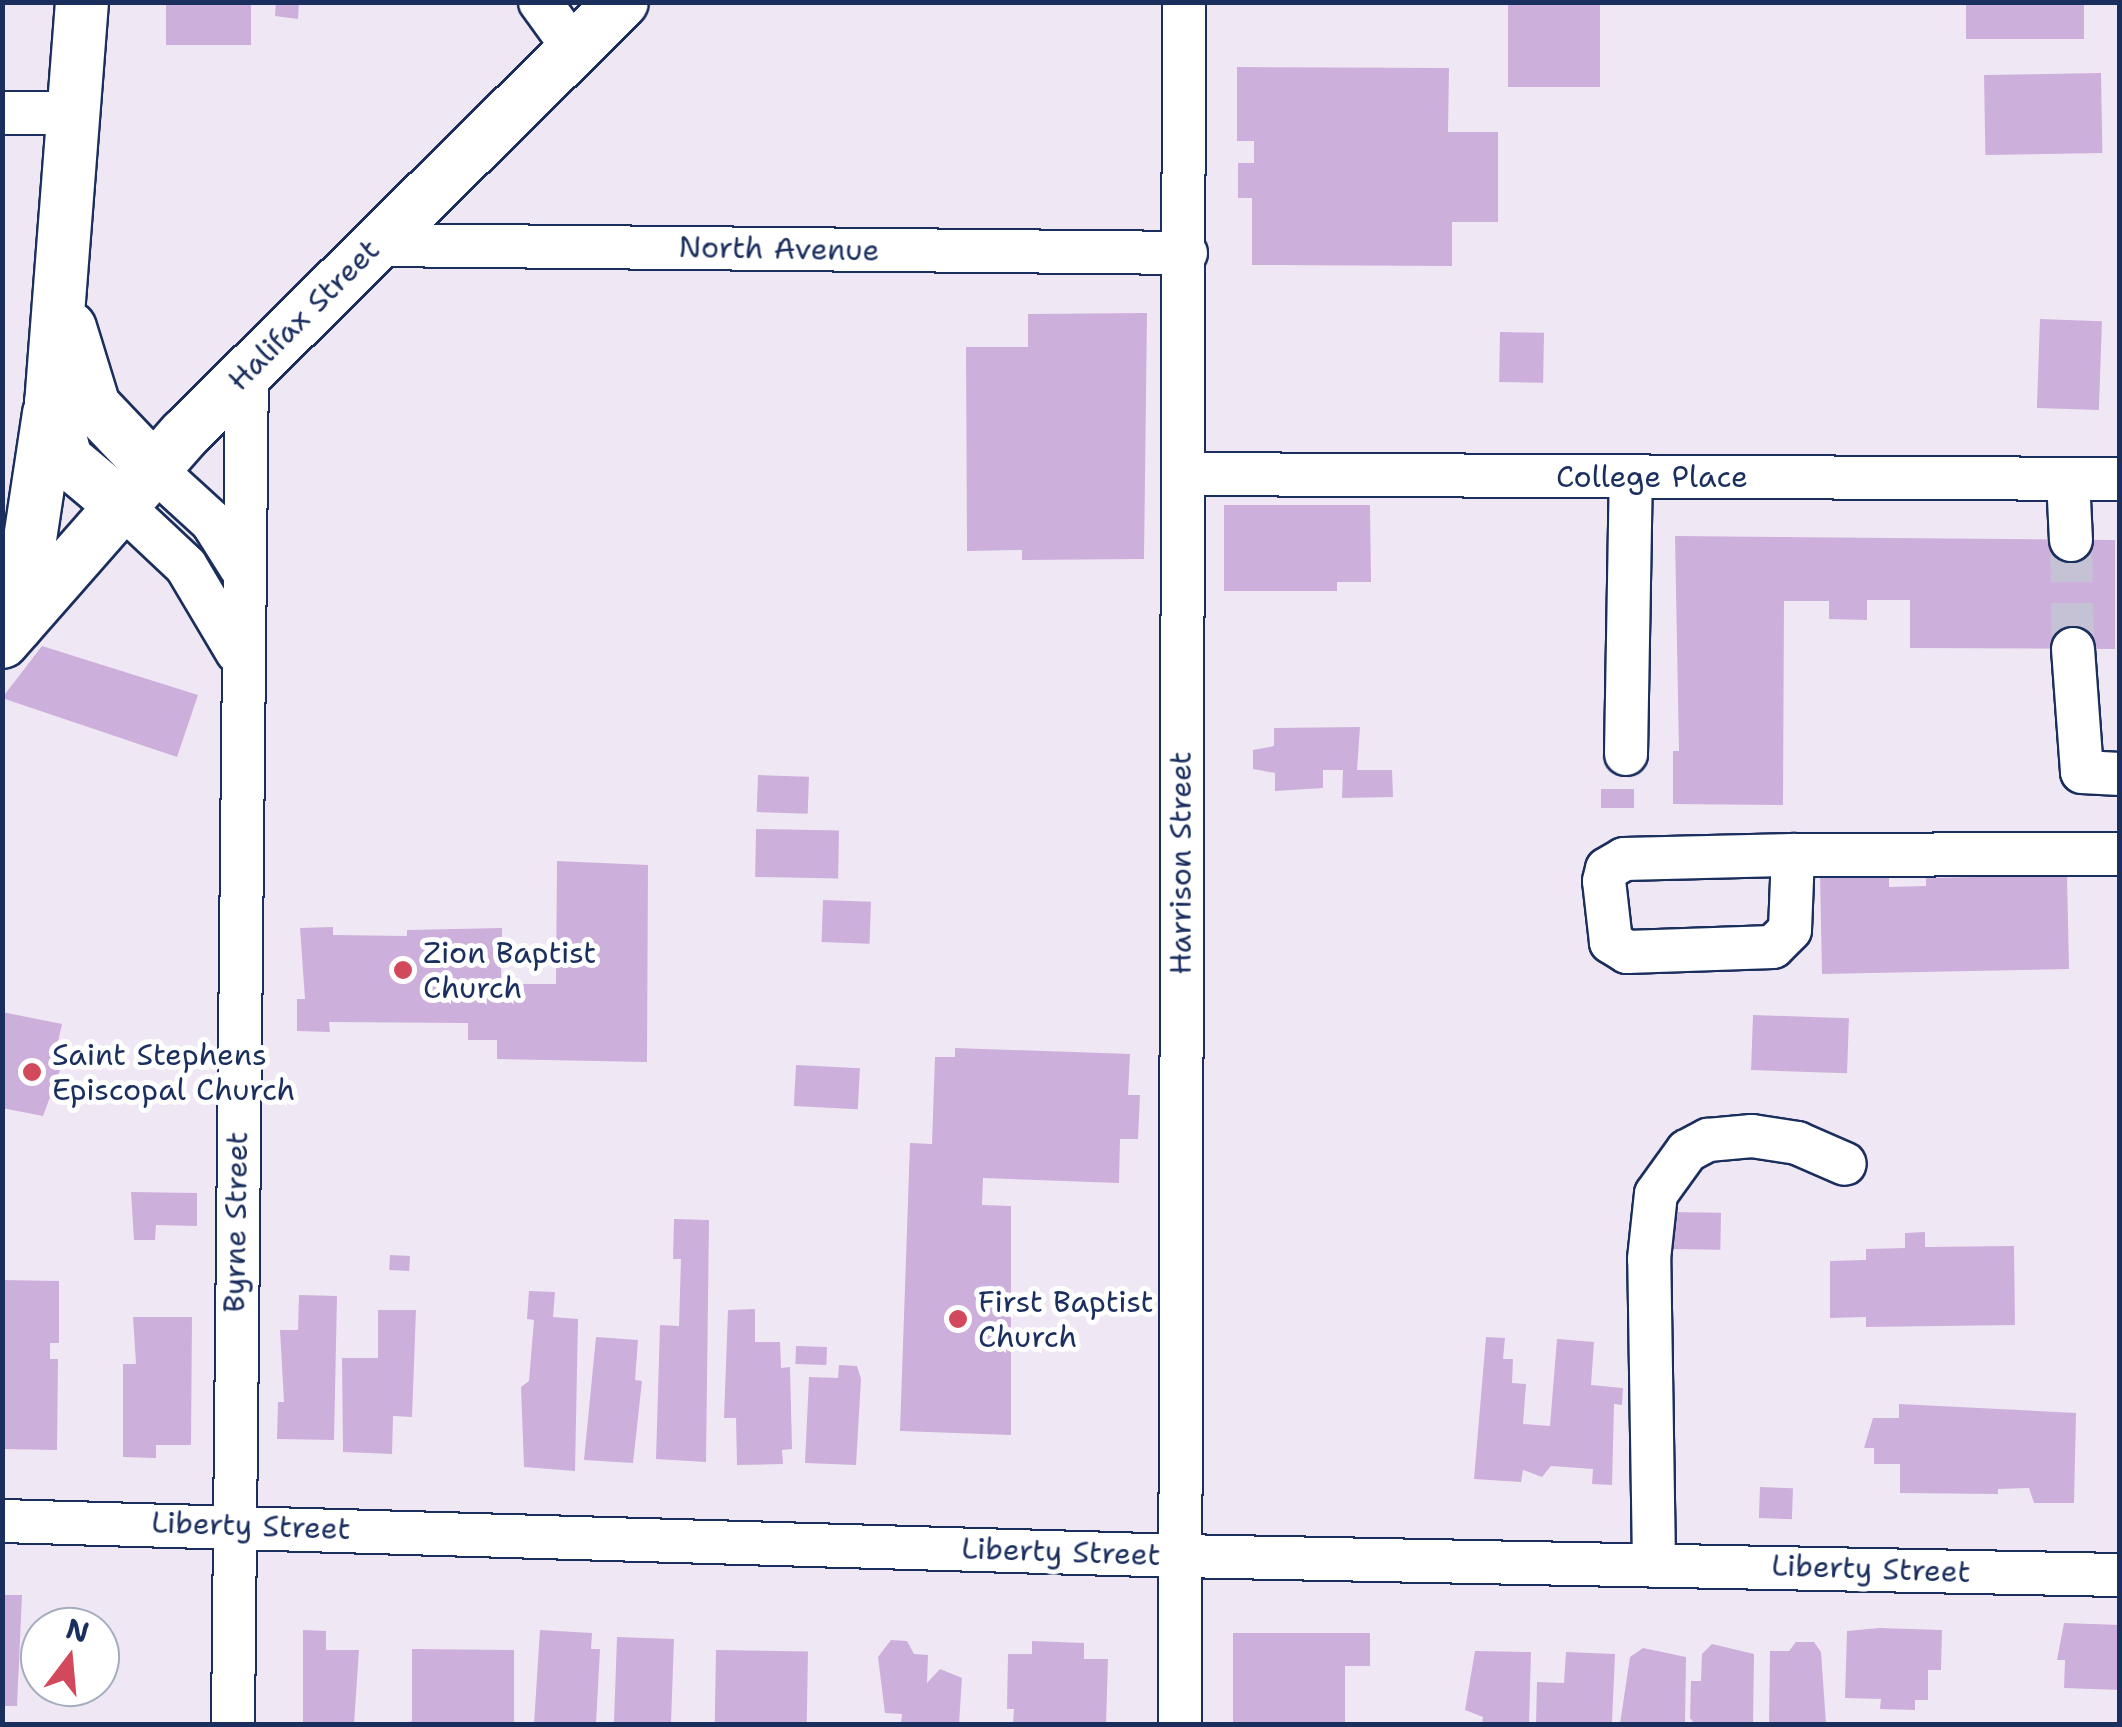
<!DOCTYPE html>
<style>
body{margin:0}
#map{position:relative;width:2122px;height:1727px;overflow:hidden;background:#f0e7f4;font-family:"Shantell Sans",sans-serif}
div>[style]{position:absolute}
.building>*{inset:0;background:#cdafdb;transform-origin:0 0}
.minor-tunnel>*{height:42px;margin-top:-21px;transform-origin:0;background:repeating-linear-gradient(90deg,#c5c2d6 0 42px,transparent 0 63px)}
.roads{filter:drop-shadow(2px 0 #1b2f5e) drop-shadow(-2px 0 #1b2f5e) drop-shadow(0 2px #1b2f5e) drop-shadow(0 -2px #1b2f5e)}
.minor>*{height:42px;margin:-21px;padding:0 21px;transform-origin:21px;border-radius:21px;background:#fff}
.major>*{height:52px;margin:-26px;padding:0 26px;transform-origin:26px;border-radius:26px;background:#fff}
.dots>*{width:28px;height:28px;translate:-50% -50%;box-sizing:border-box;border:5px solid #fff;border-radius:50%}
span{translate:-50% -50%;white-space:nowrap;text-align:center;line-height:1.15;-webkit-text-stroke:10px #fff;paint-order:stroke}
.street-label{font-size:30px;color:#1b2f5e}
.poi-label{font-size:30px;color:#1b2f5e}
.left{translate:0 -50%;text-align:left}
.frame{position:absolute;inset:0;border:5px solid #1b2f5e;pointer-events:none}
.north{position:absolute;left:20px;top:1607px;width:100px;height:100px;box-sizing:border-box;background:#fff;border:2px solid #a4acbf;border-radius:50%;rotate:16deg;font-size:28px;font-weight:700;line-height:40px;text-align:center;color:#1b2f5e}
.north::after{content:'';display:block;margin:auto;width:35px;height:45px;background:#d1495b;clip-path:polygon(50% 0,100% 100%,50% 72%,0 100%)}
</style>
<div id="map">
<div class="building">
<i style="left:166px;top:2px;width:85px;height:43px"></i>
<i style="clip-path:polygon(276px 2px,299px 2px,298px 19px,275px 16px)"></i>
<i style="left:1508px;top:2px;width:92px;height:85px"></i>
<i style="left:1966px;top:2px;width:118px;height:37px"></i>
<i style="clip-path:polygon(1237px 67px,1449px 68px,1448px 132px,1498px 132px,1498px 222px,1452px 222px,1452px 266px,1252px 265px,1252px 198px,1238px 198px,1238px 163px,1254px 163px,1254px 141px,1237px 141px)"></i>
<i style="left:2101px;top:73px;width:80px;height:117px;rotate:89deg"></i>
<i style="clip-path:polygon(1147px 313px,1144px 559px,1022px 560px,1022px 550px,967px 551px,966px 347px,1028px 347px,1028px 314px)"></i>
<i style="left:2040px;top:319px;width:62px;height:89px;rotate:2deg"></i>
<i style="left:1500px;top:332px;width:44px;height:50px;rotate:1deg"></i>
<i style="clip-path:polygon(1224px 505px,1370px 505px,1371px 582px,1337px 582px,1337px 591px,1224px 591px)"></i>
<i style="clip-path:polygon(1675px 536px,2115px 540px,2115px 649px,1910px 648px,1910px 600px,1867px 600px,1867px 620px,1829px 619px,1829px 601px,1784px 601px,1783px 805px,1673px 804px,1673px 751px,1679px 751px)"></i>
<i style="clip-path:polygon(42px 646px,198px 695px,177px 757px,2px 698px)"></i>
<i style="clip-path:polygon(1360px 727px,1357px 770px,1392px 770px,1393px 797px,1342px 798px,1343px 770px,1323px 770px,1323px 788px,1275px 791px,1275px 773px,1253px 769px,1253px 750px,1274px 746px,1274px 728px)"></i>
<i style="left:758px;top:775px;width:51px;height:37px;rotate:2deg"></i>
<i style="left:1634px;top:789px;width:19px;height:33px;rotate:90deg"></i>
<i style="left:756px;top:829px;width:83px;height:48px;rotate:1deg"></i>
<i style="clip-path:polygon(557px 861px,648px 865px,647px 1062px,497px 1059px,497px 1040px,468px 1040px,468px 1023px,329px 1022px,330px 1032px,297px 1031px,297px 999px,305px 999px,300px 928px,333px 927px,333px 935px,407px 936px,407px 930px,502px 928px,501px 984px,556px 984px)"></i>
<i style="clip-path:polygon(1889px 872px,1889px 887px,1926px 886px,1926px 878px,2067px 875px,2069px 969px,1822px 974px,1820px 874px)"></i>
<i style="left:823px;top:900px;width:48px;height:42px;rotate:2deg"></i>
<i style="clip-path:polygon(2px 1012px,62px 1024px,55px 1055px,65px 1057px,43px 1116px,2px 1108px)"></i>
<i style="left:1753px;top:1015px;width:96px;height:55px;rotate:2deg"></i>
<i style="clip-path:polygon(955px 1048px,1130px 1054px,1128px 1095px,1140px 1095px,1138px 1139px,1120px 1139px,1119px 1183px,983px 1178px,982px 1205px,1011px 1206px,1011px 1435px,900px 1431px,910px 1143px,932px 1144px,935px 1057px,955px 1057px)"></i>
<i style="left:796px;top:1065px;width:64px;height:41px;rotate:3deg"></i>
<i style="clip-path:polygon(131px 1192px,197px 1193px,197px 1226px,156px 1225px,155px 1240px,134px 1240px)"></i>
<i style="left:1673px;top:1212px;width:48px;height:37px;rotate:1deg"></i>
<i style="clip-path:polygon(674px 1219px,709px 1220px,706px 1462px,656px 1459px,660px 1325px,679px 1326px,681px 1259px,673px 1259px)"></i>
<i style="clip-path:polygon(1925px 1232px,1925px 1247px,2014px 1246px,2015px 1325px,1866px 1327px,1866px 1317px,1830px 1318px,1830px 1261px,1866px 1260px,1866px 1249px,1905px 1248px,1905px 1233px)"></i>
<i style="left:390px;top:1255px;width:20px;height:15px;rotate:3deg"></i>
<i style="clip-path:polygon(2px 1280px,59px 1281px,59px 1343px,50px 1343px,50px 1359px,58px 1359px,57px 1450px,2px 1449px)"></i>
<i style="clip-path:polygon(529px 1291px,555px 1292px,553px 1317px,578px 1319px,575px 1471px,524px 1467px,521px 1387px,529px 1381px,534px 1320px,527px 1319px)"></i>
<i style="clip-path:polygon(299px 1295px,337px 1296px,334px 1440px,277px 1439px,278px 1402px,284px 1402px,280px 1330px,298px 1330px)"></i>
<i style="clip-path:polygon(755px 1309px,755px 1342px,780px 1342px,781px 1368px,790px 1367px,792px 1449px,782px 1450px,783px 1464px,737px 1465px,736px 1418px,724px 1418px,728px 1310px)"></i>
<i style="clip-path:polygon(378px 1310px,416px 1310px,412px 1417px,393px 1416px,392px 1454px,343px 1452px,342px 1358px,378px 1358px)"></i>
<i style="clip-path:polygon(133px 1317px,192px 1317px,191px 1445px,156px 1445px,156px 1458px,123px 1457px,123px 1364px,136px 1364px)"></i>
<i style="clip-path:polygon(596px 1337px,638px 1340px,635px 1380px,642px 1381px,633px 1463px,584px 1460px)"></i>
<i style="clip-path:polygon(1486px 1337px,1505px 1338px,1503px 1359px,1513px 1359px,1512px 1383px,1526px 1384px,1523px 1424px,1550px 1426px,1557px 1339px,1594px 1342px,1591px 1385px,1623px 1388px,1622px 1405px,1614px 1404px,1612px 1485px,1592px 1484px,1593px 1469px,1551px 1466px,1542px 1477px,1523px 1470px,1521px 1482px,1474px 1479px)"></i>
<i style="left:796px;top:1346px;width:31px;height:18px;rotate:2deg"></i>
<i style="clip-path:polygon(839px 1365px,857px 1366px,861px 1379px,856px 1465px,805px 1463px,809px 1377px,838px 1378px)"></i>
<i style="clip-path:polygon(1899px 1404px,2076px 1413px,2074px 1503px,2034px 1503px,2029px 1488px,1998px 1489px,1998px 1494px,1900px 1493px,1900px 1464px,1874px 1464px,1874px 1448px,1864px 1448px,1873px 1418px,1899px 1418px)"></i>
<i style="left:1760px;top:1487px;width:33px;height:31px;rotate:2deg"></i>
<i style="clip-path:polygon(2px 1595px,22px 1595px,17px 1706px,2px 1706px)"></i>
<i style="clip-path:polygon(2064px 1623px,2120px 1625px,2120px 1690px,2064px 1688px,2065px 1660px,2057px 1660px)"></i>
<i style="clip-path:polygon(1879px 1628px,1942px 1630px,1941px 1670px,1928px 1670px,1928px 1700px,1915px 1700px,1915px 1710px,1880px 1709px,1881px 1699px,1845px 1698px,1847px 1631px)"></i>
<i style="clip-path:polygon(303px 1630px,326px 1631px,326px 1650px,359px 1650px,354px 1724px,303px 1724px)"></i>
<i style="clip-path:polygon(540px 1630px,592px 1633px,591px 1649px,600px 1649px,596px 1724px,534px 1724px)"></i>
<i style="clip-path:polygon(1233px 1633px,1370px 1633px,1370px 1666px,1345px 1666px,1345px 1724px,1233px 1724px)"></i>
<i style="left:617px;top:1637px;width:57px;height:87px;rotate:2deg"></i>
<i style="clip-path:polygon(891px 1640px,907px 1641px,914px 1654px,928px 1655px,927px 1683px,940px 1669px,962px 1678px,959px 1724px,901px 1724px,902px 1714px,885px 1713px,878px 1657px)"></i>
<i style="clip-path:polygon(1032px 1641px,1084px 1643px,1084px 1659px,1108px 1659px,1106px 1724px,1013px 1724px,1014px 1709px,1007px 1709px,1008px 1654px,1032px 1654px)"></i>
<i style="clip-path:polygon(1796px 1642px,1814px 1642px,1821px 1652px,1826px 1724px,1769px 1724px,1770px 1651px,1789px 1651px)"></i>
<i style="clip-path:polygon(1712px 1644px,1754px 1654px,1753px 1724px,1695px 1724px,1690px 1718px,1691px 1681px,1701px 1681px,1702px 1654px)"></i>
<i style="clip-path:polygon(1643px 1648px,1686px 1657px,1685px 1724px,1620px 1724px,1630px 1657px)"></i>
<i style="clip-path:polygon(412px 1649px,514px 1650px,514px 1724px,403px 1724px,412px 1721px)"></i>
<i style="left:716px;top:1650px;width:92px;height:74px;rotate:1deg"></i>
<i style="clip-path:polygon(1475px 1651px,1531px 1652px,1529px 1724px,1482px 1724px,1483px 1717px,1465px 1710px)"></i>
<i style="clip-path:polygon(1566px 1652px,1615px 1654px,1612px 1722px,1536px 1724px,1537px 1682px,1564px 1683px)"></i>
</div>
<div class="minor-tunnel">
<i style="left:2071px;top:540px;width:109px;rotate:88.9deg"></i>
</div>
<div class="roads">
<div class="minor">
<i style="left:540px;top:2px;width:58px;rotate:54.1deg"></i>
<i style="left:2px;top:113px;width:75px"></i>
<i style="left:373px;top:245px;width:813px;rotate:0.56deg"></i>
<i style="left:154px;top:469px;width:79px;rotate:42.4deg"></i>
<i style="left:212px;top:522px;width:54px;rotate:57.8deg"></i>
<i style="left:1185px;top:474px;width:935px;rotate:0.31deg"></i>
<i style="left:2068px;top:479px;width:61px;rotate:87.2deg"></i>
<i style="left:121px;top:505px;width:89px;rotate:43.2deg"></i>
<i style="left:186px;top:566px;width:100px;rotate:59.3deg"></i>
<i style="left:2073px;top:649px;width:123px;rotate:85.8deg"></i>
<i style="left:2082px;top:772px;width:38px;rotate:3deg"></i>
<i style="left:1626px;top:754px;width:278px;rotate:-89deg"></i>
<i style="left:1793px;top:855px;width:75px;rotate:92.3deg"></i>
<i style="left:1790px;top:930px;width:24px;rotate:135deg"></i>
<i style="left:1773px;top:947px;width:146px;rotate:178deg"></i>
<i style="left:1627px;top:952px;width:19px;rotate:-148deg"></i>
<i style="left:1611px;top:942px;width:61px;rotate:-96.5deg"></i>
<i style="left:1604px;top:881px;width:12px;rotate:-76deg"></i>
<i style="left:1607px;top:869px;width:20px;rotate:-30deg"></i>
<i style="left:1624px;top:859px;width:169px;rotate:-1.4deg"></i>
<i style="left:1793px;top:855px;width:327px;rotate:-0.2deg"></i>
<i style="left:2px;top:1521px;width:1179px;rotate:1.7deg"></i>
<i style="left:1180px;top:1556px;width:940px;rotate:1.16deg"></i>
<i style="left:1654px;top:1562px;width:303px;rotate:-90.9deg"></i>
<i style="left:1649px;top:1259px;width:65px;rotate:-83.9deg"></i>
<i style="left:1656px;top:1194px;width:53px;rotate:-54.2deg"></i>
<i style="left:1687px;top:1151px;width:24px;rotate:-28deg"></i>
<i style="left:1708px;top:1140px;width:44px;rotate:-5.2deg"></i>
<i style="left:1752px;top:1136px;width:46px;rotate:8.8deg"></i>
<i style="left:1797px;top:1143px;width:52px;rotate:23.6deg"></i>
<i style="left:233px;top:1724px;width:1353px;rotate:-89.41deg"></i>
<i style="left:1180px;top:1724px;width:1722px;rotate:-89.87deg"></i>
</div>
<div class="major">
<i style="left:82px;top:2px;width:401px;rotate:94.4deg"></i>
<i style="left:51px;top:402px;width:59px;rotate:75.3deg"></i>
<i style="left:66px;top:459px;width:72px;rotate:39.9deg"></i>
<i style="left:70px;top:328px;width:82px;rotate:72.9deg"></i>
<i style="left:94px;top:406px;width:87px;rotate:46.4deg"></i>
<i style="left:17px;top:625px;width:214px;rotate:-81.4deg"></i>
<i style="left:2px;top:642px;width:277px;rotate:-48.7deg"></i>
<i style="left:185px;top:434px;width:614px;rotate:-44.67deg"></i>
</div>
</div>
<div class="dots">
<i style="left:403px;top:970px;background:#d1495b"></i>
<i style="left:32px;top:1072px;background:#d1495b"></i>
<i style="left:958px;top:1319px;background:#d1495b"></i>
</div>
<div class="street-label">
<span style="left:779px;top:249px;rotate:1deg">North Avenue</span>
<span style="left:304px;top:315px;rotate:-45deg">Halifax Street</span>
<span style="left:1652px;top:477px">College Place</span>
<span style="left:1181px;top:863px;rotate:-90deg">Harrison Street</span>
<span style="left:236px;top:1222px;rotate:-89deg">Byrne Street</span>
<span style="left:251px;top:1526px;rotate:2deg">Liberty Street</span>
<span style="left:1061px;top:1552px;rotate:2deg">Liberty Street</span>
<span style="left:1871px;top:1569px;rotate:2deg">Liberty Street</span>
</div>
<div class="poi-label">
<span class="left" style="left:423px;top:970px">Zion Baptist<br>Church</span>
<span class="left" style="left:52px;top:1072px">Saint Stephens<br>Episcopal Church</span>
<span class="left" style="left:978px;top:1319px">First Baptist<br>Church</span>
</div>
<div class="frame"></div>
<div class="north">N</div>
</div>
